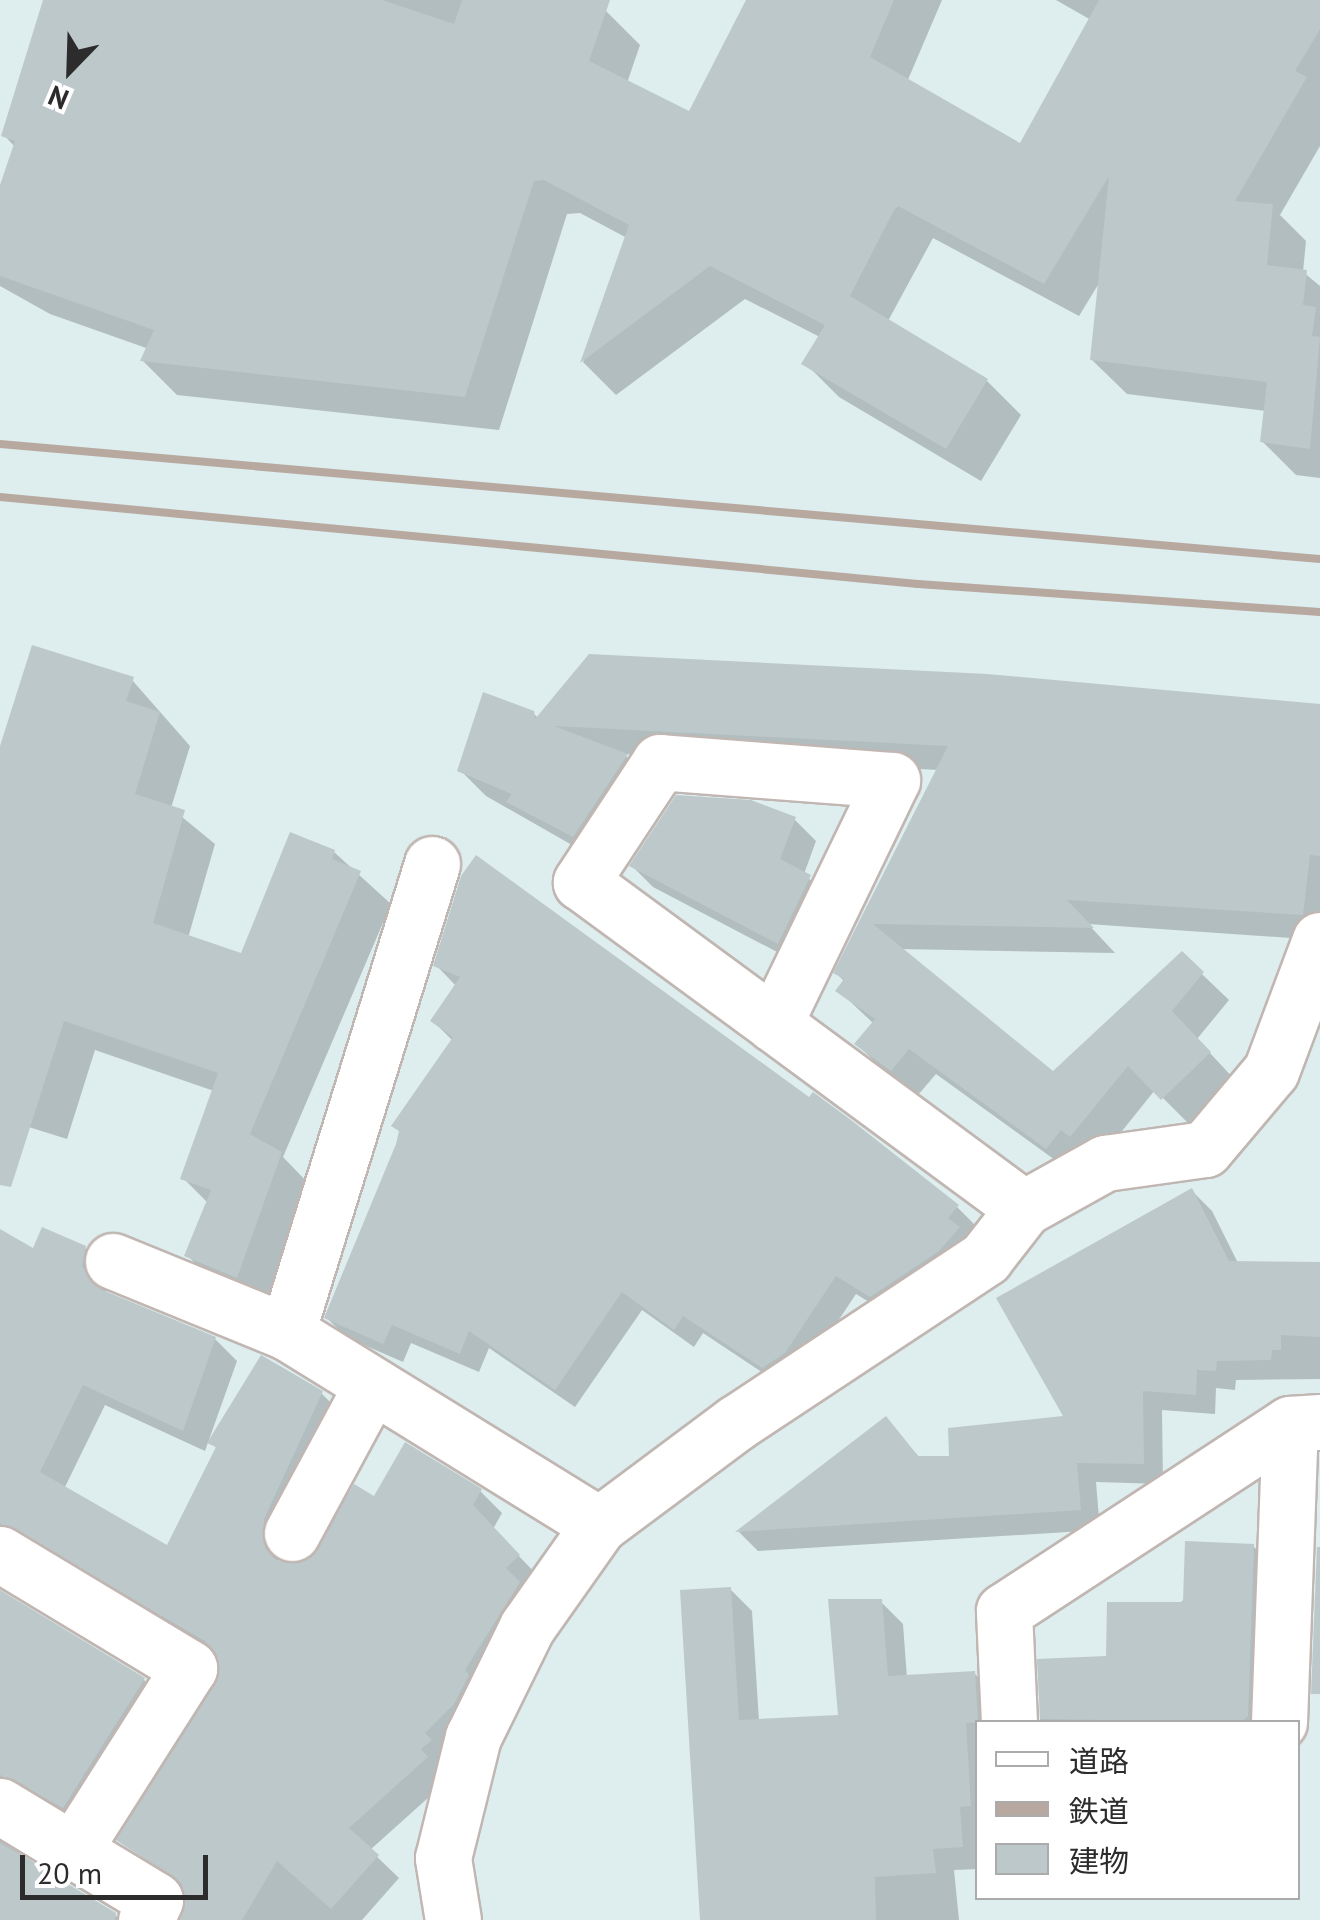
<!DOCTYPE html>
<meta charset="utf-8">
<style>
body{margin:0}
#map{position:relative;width:1320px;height:1920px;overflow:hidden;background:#deedee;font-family:"PT Sans","Noto Sans JP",sans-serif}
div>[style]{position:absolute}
.shadow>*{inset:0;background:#0003}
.building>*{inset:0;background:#bdc8ca}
.roads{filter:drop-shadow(2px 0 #c0b6b2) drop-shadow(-2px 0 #c0b6b2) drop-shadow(0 2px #c0b6b2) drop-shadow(0 -2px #c0b6b2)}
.minor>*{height:55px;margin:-27.5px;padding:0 27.5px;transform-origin:27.5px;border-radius:27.5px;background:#fff}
.rail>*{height:8px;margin:-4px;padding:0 4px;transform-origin:4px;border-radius:4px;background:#b7a9a0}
span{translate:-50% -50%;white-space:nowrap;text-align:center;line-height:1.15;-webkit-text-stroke:8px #fff;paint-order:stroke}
.legend{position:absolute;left:975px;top:1720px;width:325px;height:180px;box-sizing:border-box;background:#fff;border:2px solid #ababab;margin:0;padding:12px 18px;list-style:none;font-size:30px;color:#2c2c2c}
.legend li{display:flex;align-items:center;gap:20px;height:50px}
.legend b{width:50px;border:2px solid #ababab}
.north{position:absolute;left:20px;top:20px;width:100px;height:100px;-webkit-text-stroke:8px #fff;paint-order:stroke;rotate:203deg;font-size:28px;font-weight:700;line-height:40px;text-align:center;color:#2c2c2c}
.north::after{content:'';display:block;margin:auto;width:35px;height:45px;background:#2c2c2c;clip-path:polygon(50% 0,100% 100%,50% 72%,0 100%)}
.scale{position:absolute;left:20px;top:1855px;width:188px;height:45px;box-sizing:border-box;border:5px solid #2c2c2c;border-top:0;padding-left:12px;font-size:30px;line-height:35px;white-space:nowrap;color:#2c2c2c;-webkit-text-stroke:8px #fff;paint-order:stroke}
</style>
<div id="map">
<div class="shadow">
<i style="clip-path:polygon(45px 0,574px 0,606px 11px,640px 45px,627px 83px,690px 115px,749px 0,942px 0,907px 82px,1021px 147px,1091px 20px,1056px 0,1320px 0,1320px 146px,1280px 215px,1306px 241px,1303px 272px,1320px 286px,1320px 478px,1296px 475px,1262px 441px,1266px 411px,1127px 394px,1092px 360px,1101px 280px,1079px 316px,933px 238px,888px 321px,987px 381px,1021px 415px,981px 481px,839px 397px,805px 363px,820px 337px,745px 299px,616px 395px,583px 362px,627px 238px,580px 213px,567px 214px,499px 430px,177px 395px,143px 361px,149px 349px,50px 314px,0 286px,0 193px,15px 147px,4px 135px)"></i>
<i style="clip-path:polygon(132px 680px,190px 746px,171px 808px,215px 844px,188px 938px,242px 956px,334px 852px,391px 904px,283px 1157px,311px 1186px,268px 1307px,218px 1287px,187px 1255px,208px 1203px,183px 1178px,214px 1091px,95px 1050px,67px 1139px,0 1118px,0 754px)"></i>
<i style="clip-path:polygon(1320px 707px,1320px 940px,1088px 924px,1115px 953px,900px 949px,1053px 1074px,1182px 955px,1229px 1000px,1197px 1039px,1235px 1080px,1189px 1124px,1155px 1090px,1098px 1161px,1073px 1173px,936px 1074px,918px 1095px,883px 1070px,857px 1044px,874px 1024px,839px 991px,845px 982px,836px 973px,939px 770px,624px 754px,652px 782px,600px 861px,486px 796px,460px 770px,533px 713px,539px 719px)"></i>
<i style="clip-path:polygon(751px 803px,795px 820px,816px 841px,804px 874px,831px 899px,800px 964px,653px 887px,632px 866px)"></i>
<i style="clip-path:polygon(436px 965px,957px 1207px,976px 1226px,890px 1315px,856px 1294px,804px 1372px,783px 1386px,703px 1333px,694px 1347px,642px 1310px,575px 1407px,489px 1348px,479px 1372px,411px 1343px,403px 1362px,346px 1337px,327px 1318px,453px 1041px,433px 1021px,456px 986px)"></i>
<i style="clip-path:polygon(1192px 1191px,1212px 1211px,1238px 1263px,1320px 1265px,1320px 1379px,1236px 1380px,1235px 1390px,1216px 1388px,1215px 1414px,1162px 1410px,1163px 1484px,1096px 1482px,1100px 1530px,758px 1551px,739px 1532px,885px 1419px,921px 1459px,951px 1458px,1067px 1418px)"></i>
<i style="clip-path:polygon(0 1232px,34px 1252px,85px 1248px,107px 1270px,106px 1295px,215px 1339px,237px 1361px,205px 1451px,105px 1405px,64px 1489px,168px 1549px,218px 1450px,211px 1442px,321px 1393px,343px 1415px,285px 1542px,286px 1562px,311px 1561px,374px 1499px,480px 1491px,502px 1513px,493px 1529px,540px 1578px,448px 1780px,370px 1850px,399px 1878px,362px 1920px,182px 1920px,186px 1891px,120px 1840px,218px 1686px,219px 1661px,40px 1548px,0 1550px)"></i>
<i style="clip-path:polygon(1253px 1546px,1275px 1568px,1270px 1722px,1040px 1722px,1040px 1662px,1109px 1658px)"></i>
<i style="clip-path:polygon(730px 1589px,752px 1611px,759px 1721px,840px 1718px,881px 1602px,903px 1624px,907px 1678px,974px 1673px,997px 1696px,999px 1722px,978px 1722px,978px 1869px,954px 1870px,959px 1920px,703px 1920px)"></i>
<i style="clip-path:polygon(0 1593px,144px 1680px,166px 1702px,85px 1828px,0 1809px)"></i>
<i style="clip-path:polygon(0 1841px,115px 1915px,120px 1920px,0 1920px)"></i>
</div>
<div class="building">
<i style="clip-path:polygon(43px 0,382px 0,454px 24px,462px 0,610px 0,589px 61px,689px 111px,746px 0,894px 0,870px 57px,1020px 143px,1099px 0,1320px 0,1320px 29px,1295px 71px,1307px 77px,1235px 201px,1273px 204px,1267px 265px,1307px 270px,1303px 305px,1316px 307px,1312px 336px,1320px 337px,1310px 449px,1260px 442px,1267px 382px,1090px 360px,1109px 176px,1044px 284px,898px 206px,894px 210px,850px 296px,988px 379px,946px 449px,801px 364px,825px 325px,710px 266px,580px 363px,629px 225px,544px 180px,534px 181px,465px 397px,140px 361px,154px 330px,0 276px,0 185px,15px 141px,1px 136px)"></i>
<i style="clip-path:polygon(32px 645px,134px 677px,126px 701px,160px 712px,135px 794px,185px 810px,153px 923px,241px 953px,290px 832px,335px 850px,332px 859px,361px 871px,250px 1134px,282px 1152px,237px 1278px,184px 1256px,211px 1190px,180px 1179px,218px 1073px,64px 1021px,11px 1187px,0 1185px,0 746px)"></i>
<i style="clip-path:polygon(589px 654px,987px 674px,1320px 704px,1320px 856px,1310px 855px,1303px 915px,1067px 900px,1094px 928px,873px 924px,1053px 1071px,1182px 951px,1204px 972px,1172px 1011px,1211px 1052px,1161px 1100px,1128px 1066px,1070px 1137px,1061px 1130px,1046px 1149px,909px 1049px,891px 1071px,854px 1044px,875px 1019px,835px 991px,844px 979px,833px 973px,948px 746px,554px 726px,628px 754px,573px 837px,506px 802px,512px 794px,457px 771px,483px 692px,534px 711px,535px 719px)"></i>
<i style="clip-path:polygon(676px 795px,751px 800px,796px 817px,780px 859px,811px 875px,778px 944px,629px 866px)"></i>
<i style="clip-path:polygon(476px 855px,809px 1097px,813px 1092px,851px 1120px,959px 1205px,948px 1218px,960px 1227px,939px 1251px,870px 1297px,836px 1276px,785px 1353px,762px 1368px,683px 1316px,674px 1330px,622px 1292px,555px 1390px,469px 1331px,460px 1354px,392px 1325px,383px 1344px,324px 1318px,396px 1144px,399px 1131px,391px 1126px,453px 1037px,430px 1021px,460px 977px,433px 966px,461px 876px)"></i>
<i style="clip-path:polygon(1192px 1188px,1229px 1261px,1320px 1262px,1320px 1337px,1281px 1335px,1281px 1350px,1272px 1350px,1271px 1360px,1217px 1361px,1216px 1371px,1197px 1370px,1196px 1395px,1143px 1391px,1144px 1464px,1077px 1463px,1081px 1510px,735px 1532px,886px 1416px,918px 1456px,949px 1456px,948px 1428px,1063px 1416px,996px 1298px)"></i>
<i style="clip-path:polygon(42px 1227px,86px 1246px,82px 1266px,100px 1289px,216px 1337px,183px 1431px,83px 1385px,40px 1472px,167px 1545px,216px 1447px,207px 1443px,261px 1355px,323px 1391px,264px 1519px,265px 1548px,276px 1560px,309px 1559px,354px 1484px,374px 1496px,405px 1442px,482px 1489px,473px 1505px,520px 1555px,506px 1568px,520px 1582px,465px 1670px,469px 1675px,454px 1704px,425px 1733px,432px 1740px,421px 1749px,428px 1757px,349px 1828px,379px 1855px,331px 1909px,277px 1861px,242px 1920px,180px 1920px,186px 1899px,181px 1883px,116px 1840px,220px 1668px,205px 1641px,0 1523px,0 1229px,33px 1248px)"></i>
<i style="clip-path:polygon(1185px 1541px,1254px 1544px,1248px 1716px,1241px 1722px,1040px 1719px,1037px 1659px,1106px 1656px,1107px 1602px,1183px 1602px)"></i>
<i style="clip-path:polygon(1317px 1547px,1320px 1547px,1320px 1694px,1311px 1694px)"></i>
<i style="clip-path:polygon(731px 1587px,739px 1720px,838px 1715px,828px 1599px,882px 1599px,888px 1676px,975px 1671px,978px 1722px,966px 1723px,971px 1806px,960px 1807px,963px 1847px,933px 1849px,936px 1873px,875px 1877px,876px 1920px,700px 1920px,680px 1590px)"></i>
<i style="clip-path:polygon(0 1590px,145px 1678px,63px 1808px,0 1775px)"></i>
<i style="clip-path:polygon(0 1843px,116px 1913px,115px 1920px,0 1920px)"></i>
</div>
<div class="roads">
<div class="minor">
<i style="left:432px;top:864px;width:490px;rotate:107.2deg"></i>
<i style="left:287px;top:1332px;width:367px;rotate:31.7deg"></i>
<i style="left:774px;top:1024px;width:271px;rotate:-64.2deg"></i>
<i style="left:892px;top:780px;width:233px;rotate:-175.6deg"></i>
<i style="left:660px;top:762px;width:144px;rotate:123.4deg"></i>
<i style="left:581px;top:882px;width:240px;rotate:36.3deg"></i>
<i style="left:774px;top:1024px;width:310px;rotate:36.4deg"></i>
<i style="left:113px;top:1261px;width:188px;rotate:22.2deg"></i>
<i style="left:292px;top:1533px;width:168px;rotate:-61.6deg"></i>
<i style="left:0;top:1554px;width:221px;rotate:31.1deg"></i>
<i style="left:189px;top:1668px;width:216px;rotate:122.5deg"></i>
<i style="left:1009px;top:1722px;width:111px;rotate:-92.6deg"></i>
<i style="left:1004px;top:1611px;width:342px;rotate:-33.2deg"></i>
<i style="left:1290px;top:1424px;width:30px;rotate:-4deg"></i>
<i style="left:1279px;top:1722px;width:298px;rotate:-87.9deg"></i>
<i style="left:0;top:1806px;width:181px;rotate:31.2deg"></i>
<i style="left:155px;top:1900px;width:22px;rotate:114deg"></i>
<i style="left:453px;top:1920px;width:63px;rotate:-99.2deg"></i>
<i style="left:443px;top:1858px;width:125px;rotate:-76.1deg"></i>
<i style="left:473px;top:1737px;width:123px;rotate:-63.9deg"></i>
<i style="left:527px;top:1627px;width:125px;rotate:-54.8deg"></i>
<i style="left:599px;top:1525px;width:171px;rotate:-36.7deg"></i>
<i style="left:736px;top:1423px;width:299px;rotate:-33.5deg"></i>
<i style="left:985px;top:1258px;width:63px;rotate:-52deg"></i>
<i style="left:1024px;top:1208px;width:93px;rotate:-29.1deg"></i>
<i style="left:1105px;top:1163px;width:101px;rotate:-8deg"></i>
<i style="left:1205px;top:1149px;width:102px;rotate:-49.8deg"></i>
<i style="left:1271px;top:1071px;width:140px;rotate:-69.5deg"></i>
</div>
</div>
<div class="rail">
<i style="left:0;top:444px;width:1325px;rotate:4.98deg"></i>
<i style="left:0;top:497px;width:922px;rotate:5.41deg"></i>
<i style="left:918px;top:584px;width:403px;rotate:4deg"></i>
</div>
<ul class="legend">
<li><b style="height:12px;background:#fff"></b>道路</li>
<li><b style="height:12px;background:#b7a9a0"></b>鉄道</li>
<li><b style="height:28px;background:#bdc8ca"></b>建物</li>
</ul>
<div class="north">N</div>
<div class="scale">20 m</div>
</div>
